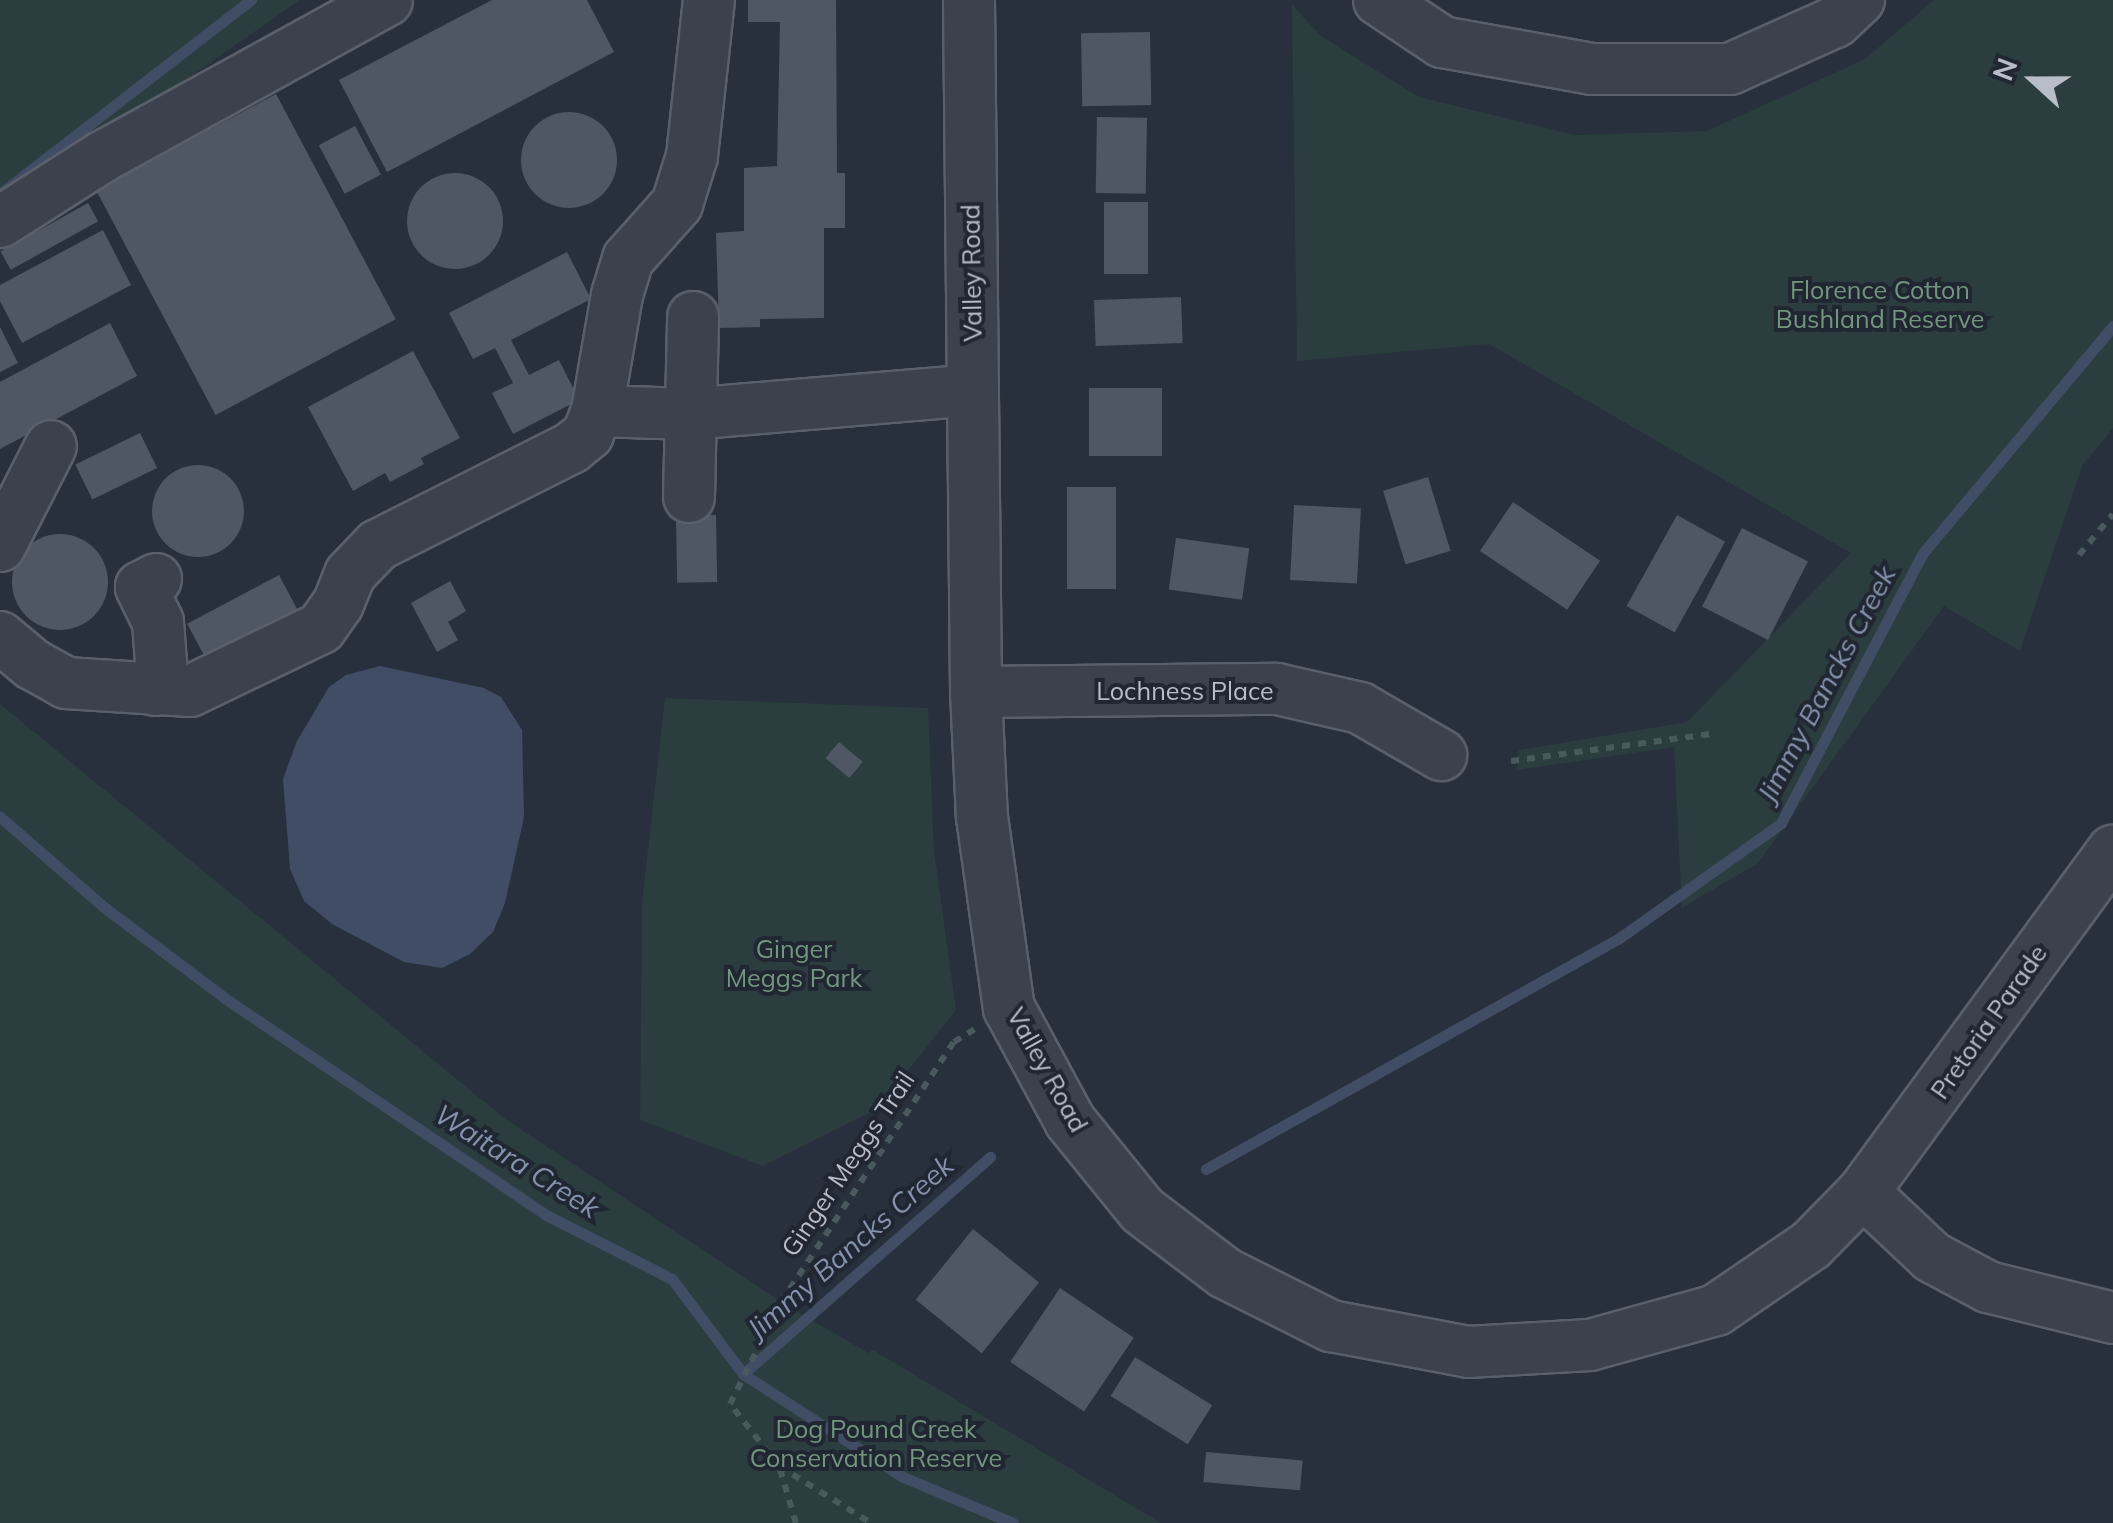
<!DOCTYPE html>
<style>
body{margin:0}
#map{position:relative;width:2113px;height:1523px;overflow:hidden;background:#28303d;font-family:Mulish,sans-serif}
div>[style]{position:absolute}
.green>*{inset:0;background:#2b3d3f}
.water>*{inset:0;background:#404d64}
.stream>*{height:11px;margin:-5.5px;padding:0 5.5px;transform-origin:5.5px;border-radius:5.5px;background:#404d64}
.building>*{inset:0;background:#4f5765;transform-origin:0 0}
.round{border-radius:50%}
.path>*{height:6px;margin-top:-3px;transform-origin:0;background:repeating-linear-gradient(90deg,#4a595d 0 8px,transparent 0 16px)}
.roads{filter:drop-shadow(2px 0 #5a606b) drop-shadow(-2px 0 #5a606b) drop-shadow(0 2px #5a606b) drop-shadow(0 -2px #5a606b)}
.minor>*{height:50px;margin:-25px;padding:0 25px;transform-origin:25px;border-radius:25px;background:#3c424d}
span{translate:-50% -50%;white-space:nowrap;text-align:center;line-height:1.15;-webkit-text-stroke:8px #212732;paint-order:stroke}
.street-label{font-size:25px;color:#b8bdc8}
.park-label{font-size:25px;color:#72967d}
.water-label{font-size:28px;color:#8492ab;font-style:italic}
.north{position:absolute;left:1983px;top:30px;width:100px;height:100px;-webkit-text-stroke:8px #212732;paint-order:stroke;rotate:291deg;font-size:28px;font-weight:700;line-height:40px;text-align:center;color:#b8bdc8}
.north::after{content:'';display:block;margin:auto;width:35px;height:45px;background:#b8bdc8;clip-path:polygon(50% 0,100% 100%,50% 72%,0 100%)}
</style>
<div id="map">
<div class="green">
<i style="clip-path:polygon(0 0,300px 0,0 209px)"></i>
<i style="clip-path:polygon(1934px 0,2113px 0,2113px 428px,2082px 466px,2020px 651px,1944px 606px,1758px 863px,1682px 908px,1674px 747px,1517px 770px,1519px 750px,1687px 722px,1851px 553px,1489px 344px,1297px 361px,1292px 5px,1321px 36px,1419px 97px,1575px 135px,1707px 131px,1865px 59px)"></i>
<i style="clip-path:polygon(665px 698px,928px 708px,934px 850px,956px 1010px,877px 1109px,763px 1166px,640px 1120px,642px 903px)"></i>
<i style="clip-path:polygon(0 704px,504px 1118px,781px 1302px,868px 1353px,873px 1350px,1161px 1523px,0 1523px)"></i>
</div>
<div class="water">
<i style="clip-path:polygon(380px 666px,484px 688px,501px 697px,522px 730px,524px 817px,505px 903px,493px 932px,470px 954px,442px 968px,404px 962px,332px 924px,304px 901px,290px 869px,283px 779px,297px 741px,329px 687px,346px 675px)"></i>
</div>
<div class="stream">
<i style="left:1px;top:193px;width:316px;rotate:-37.7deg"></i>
<i style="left:0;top:817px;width:139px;rotate:40.9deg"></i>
<i style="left:105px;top:908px;width:155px;rotate:36.9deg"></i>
<i style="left:229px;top:1001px;width:382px;rotate:34deg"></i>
<i style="left:546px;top:1215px;width:141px;rotate:26.9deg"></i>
<i style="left:672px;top:1279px;width:119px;rotate:53.2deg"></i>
<i style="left:743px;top:1374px;width:190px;rotate:32.8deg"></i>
<i style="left:903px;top:1477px;width:119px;rotate:22.7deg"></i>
<i style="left:1206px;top:1169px;width:472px;rotate:-29.2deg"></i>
<i style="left:1618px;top:939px;width:200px;rotate:-35.4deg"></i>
<i style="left:1781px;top:823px;width:305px;rotate:-62.3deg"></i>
<i style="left:1923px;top:553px;width:296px;rotate:-50.1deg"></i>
<i style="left:743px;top:1374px;width:329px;rotate:-41.3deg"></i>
</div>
<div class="building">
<i style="clip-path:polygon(492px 0,587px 0,614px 52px,387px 172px,339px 80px)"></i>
<i style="clip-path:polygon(748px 0,836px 0,837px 173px,845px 173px,845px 228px,824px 228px,824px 318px,760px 319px,760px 327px,719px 328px,716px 233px,744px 231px,744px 168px,777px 166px,780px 22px,748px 22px)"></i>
<i style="left:1150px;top:32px;width:73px;height:69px;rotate:89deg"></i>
<i style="left:276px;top:94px;width:255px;height:204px;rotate:62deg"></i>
<i class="round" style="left:521px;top:112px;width:96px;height:96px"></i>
<i style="left:1097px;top:117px;width:50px;height:76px;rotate:1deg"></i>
<i style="left:355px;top:126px;width:55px;height:41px;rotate:62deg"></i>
<i class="round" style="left:407px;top:173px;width:96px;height:96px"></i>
<i style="left:1104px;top:202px;width:44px;height:72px"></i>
<i style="left:88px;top:203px;width:21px;height:100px;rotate:61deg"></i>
<i style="clip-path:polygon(103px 230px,131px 285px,22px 343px,0 301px,0 285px)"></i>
<i style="clip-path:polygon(567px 252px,591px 299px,511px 340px,529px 375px,559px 360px,579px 400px,513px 434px,492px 393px,513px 383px,495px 348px,473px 359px,449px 313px)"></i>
<i style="left:1181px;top:297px;width:46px;height:87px;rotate:88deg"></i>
<i style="clip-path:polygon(110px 323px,137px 376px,0 449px,0 382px)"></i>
<i style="clip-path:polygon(0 327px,18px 363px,0 372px)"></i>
<i style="clip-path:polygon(413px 351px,460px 438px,421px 458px,424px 464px,390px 482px,385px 473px,353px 491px,308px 407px)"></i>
<i style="left:1089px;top:388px;width:73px;height:68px"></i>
<i style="left:140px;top:433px;width:39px;height:72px;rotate:64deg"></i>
<i class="round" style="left:152px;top:465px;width:92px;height:92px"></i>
<i style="left:1428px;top:477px;width:77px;height:47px;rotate:73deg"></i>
<i style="left:1067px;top:487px;width:49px;height:102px"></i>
<i style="left:1513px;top:502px;width:105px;height:59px;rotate:34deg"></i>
<i style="left:1294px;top:505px;width:67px;height:75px;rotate:3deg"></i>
<i style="left:716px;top:515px;width:67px;height:40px;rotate:89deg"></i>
<i style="left:1677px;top:515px;width:55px;height:104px;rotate:29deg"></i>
<i style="left:1742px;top:528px;width:74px;height:88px;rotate:27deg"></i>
<i class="round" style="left:12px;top:534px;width:96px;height:96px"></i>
<i style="left:1176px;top:538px;width:74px;height:52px;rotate:8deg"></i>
<i style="left:279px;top:575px;width:47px;height:104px;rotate:62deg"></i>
<i style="clip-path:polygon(450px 581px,466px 611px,448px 622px,458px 640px,437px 652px,411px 603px)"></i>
<i style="left:839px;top:742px;width:31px;height:21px;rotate:40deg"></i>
<i style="left:973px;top:1229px;width:85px;height:91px;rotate:39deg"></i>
<i style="left:1060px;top:1288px;width:89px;height:89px;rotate:34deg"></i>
<i style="left:1135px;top:1357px;width:91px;height:46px;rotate:32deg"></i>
<i style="left:1206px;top:1452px;width:97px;height:30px;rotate:5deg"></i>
</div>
<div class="path">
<i style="left:2079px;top:555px;width:53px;rotate:-50.3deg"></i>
<i style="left:1511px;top:761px;width:203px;rotate:-7.7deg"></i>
<i style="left:779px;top:1466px;width:108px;rotate:31.8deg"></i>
<i style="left:796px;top:1523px;width:59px;rotate:-106.6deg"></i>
<i style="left:779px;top:1466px;width:79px;rotate:-128.3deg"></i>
<i style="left:730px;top:1404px;width:114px;rotate:-63.4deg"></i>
<i style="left:781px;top:1302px;width:312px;rotate:-56.4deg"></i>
<i style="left:954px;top:1042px;width:25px;rotate:-32deg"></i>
</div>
<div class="roads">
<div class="minor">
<i style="left:969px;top:0;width:692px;rotate:89.42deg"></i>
<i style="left:976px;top:692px;width:125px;rotate:87.3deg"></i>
<i style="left:982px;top:817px;width:193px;rotate:82deg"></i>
<i style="left:1009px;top:1008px;width:128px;rotate:61.6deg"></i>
<i style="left:1070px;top:1121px;width:114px;rotate:51deg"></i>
<i style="left:1142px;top:1210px;width:104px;rotate:37.2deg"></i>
<i style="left:1225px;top:1273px;width:119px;rotate:26.6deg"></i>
<i style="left:1331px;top:1326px;width:139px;rotate:10.7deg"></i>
<i style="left:1468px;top:1352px;width:122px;rotate:-3.3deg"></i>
<i style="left:1590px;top:1345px;width:131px;rotate:-15.5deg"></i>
<i style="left:1716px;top:1310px;width:115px;rotate:-34.4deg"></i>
<i style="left:1811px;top:1245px;width:74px;rotate:-45.5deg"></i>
<i style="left:1863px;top:1192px;width:95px;rotate:43.3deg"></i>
<i style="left:1932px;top:1257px;width:64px;rotate:28.2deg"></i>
<i style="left:1988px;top:1287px;width:129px;rotate:13.9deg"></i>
<i style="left:1379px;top:0;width:76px;rotate:33.7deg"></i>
<i style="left:1442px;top:42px;width:152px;rotate:10.2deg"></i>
<i style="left:1592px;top:69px;width:138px"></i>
<i style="left:1730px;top:69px;width:115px;rotate:-24.1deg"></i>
<i style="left:1835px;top:22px;width:33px;rotate:-43deg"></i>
<i style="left:0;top:222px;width:121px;rotate:-32.5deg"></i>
<i style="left:102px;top:157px;width:325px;rotate:-28.8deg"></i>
<i style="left:597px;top:411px;width:92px;rotate:1.9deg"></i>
<i style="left:689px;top:414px;width:285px;rotate:-4.8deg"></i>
<i style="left:689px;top:497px;width:180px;rotate:-88.7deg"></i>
<i style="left:0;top:546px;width:112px;rotate:-63deg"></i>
<i style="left:0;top:637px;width:42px;rotate:40.2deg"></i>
<i style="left:32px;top:664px;width:39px;rotate:29deg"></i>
<i style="left:66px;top:683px;width:124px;rotate:3.7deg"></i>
<i style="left:190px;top:691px;width:145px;rotate:-25.7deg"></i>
<i style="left:321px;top:628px;width:29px;rotate:-55deg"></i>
<i style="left:338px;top:604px;width:32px;rotate:-68deg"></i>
<i style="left:350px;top:574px;width:40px;rotate:-46deg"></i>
<i style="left:378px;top:545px;width:216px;rotate:-26.7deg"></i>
<i style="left:571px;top:448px;width:22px;rotate:-39deg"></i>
<i style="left:588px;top:434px;width:25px;rotate:-69deg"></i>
<i style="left:597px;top:411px;width:118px;rotate:-80.2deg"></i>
<i style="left:617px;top:295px;width:38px;rotate:-73deg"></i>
<i style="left:628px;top:259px;width:74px;rotate:-48.3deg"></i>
<i style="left:677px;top:204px;width:50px;rotate:-72.6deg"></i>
<i style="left:692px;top:156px;width:157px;rotate:-83.8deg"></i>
<i style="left:155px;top:690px;width:28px;rotate:-77deg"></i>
<i style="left:161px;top:663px;width:41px;rotate:-94.2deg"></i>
<i style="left:158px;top:622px;width:39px;rotate:-116deg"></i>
<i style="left:141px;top:587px;width:17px;rotate:-28deg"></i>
<i style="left:976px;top:692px;width:301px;rotate:-0.6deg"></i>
<i style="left:1277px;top:689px;width:85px;rotate:12.9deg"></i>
<i style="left:1360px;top:708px;width:94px;rotate:30.1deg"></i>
<i style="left:1863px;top:1192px;width:423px;rotate:-53.8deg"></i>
</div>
</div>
<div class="street-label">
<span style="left:972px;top:273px;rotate:-91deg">Valley Road</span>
<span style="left:1185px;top:691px">Lochness Place</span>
<span style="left:1989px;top:1022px;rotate:-55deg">Pretoria Parade</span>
<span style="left:1047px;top:1070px;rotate:61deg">Valley Road</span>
<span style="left:848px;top:1164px;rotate:-56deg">Ginger Meggs Trail</span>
</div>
<div class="park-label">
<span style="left:1880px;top:305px">Florence Cotton<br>Bushland Reserve</span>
<span style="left:794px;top:964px">Ginger<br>Meggs Park</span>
<span style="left:876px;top:1444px">Dog Pound Creek<br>Conservation Reserve</span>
</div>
<div class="water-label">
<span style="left:1826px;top:684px;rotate:-62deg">Jimmy Bancks Creek</span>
<span style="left:517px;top:1161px;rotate:32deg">Waitara Creek</span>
<span style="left:850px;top:1247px;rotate:-41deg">Jimmy Bancks Creek</span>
</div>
<div class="north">N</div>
</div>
